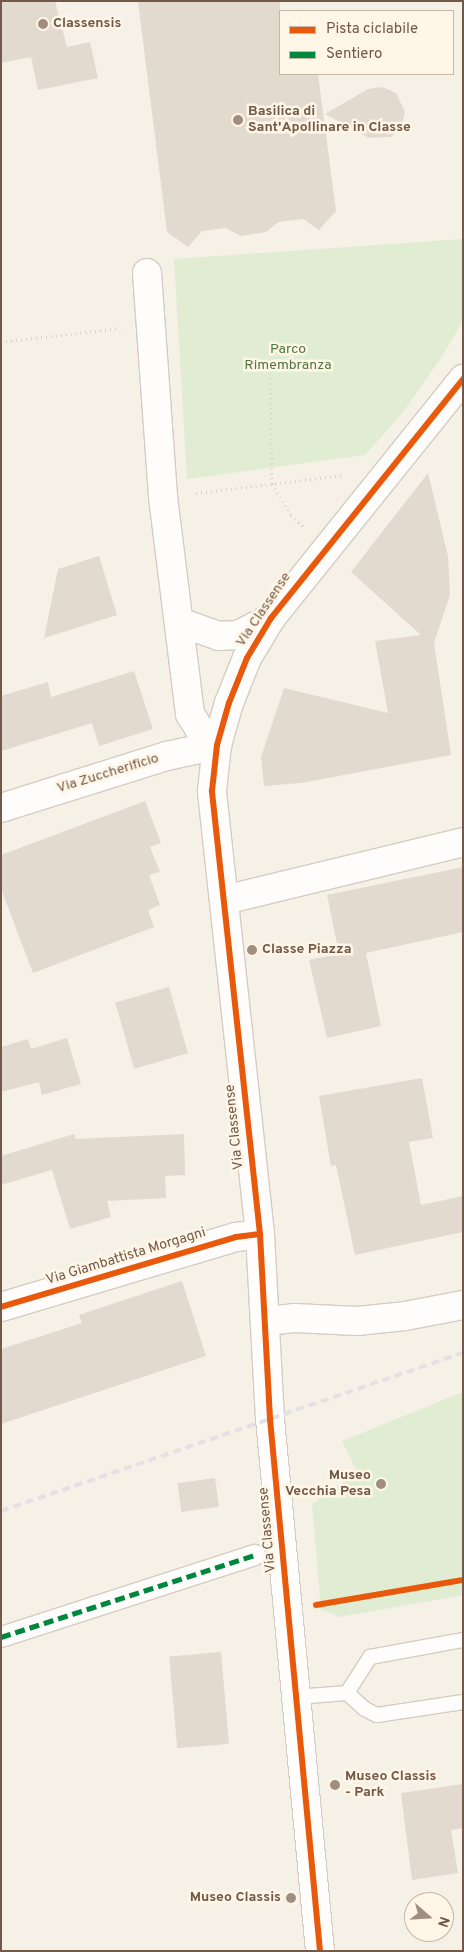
<!DOCTYPE html>
<style>
body{margin:0}
#map{position:relative;width:464px;height:1952px;overflow:hidden;background:#f6f1e7;font-family:Overpass,sans-serif}
div>[style]{position:absolute}
.green>*{inset:0;background:#e1edd2}
.building>*{inset:0;background:#e2d9cf;transform-origin:0 0}
.path>*{height:3px;margin-top:-1.5px;transform-origin:0;background:repeating-linear-gradient(90deg,#d9d1cb 0 1px,transparent 0 5px)}
.roads{filter:drop-shadow(1px 0 #d5ccc2) drop-shadow(-1px 0 #d5ccc2) drop-shadow(0 1px #d5ccc2) drop-shadow(0 -1px #d5ccc2)}
.service>*{height:14px;margin:-7px;padding:0 7px;transform-origin:7px;border-radius:7px;background:#fefdfb}
.pedestrian>*{height:20px;margin:-10px;padding:0 10px;transform-origin:10px;border-radius:10px;background:#fefdfb}
.minor>*{height:28px;margin:-14px;padding:0 14px;transform-origin:14px;border-radius:14px;background:#fefdfb}
.rail>*{height:4px;margin-top:-2px;transform-origin:0;background:repeating-linear-gradient(90deg,#e4e1e4 0 8px,transparent 0 13px)}
.quiet>*{height:5px;margin-top:-2.5px;transform-origin:0;background:repeating-linear-gradient(90deg,#00873e 0 10px,transparent 0 15px)}
.cycleway>*{height:6px;margin:-3px;padding:0 3px;transform-origin:3px;border-radius:3px;background:#e8590c}
.dots>*{width:14px;height:14px;translate:-50% -50%;box-sizing:border-box;border:2px solid #fff6e7;border-radius:50%}
span{translate:-50% -50%;white-space:nowrap;text-align:center;line-height:1.15;-webkit-text-stroke:5px #fff6e7;paint-order:stroke}
.poi-label{font-size:14px;color:#735948;font-weight:700}
.left{translate:0 -50%;text-align:left}
.right{translate:-100% -50%;text-align:right}
.park-label{font-size:14px;color:#4f7941}
.street-label{font-size:14px;color:#735948}
.frame{position:absolute;inset:0;border:2px solid #735948;pointer-events:none}
.legend{position:absolute;left:279px;top:10px;width:175px;height:65px;box-sizing:border-box;background:#fff6e7;border:1px solid #c7b7a7;margin:0;padding:6px 9px;list-style:none;font-size:15px;color:#735948}
.legend li{display:flex;align-items:center;gap:10px;height:25px}
.legend b{width:25px;border:1px solid #c7b7a7}
.north{position:absolute;left:404px;top:1892px;width:50px;height:50px;box-sizing:border-box;background:#fff6e7;border:1px solid #c7b7a7;border-radius:50%;rotate:109deg;font-size:14px;font-weight:700;line-height:20px;text-align:center;color:#735948}
.north::after{content:'';display:block;margin:auto;width:18px;height:22px;background:#a18e80;clip-path:polygon(50% 0,100% 100%,50% 72%,0 100%)}
</style>
<div id="map">
<div class="green">
<i style="clip-path:polygon(463px 239px,463px 321px,441px 358px,401px 415px,365px 455px,187px 479px,174px 259px)"></i>
<i style="clip-path:polygon(463px 1392px,463px 1595px,340px 1617px,321px 1610px,312px 1504px,357px 1472px,342px 1441px)"></i>
</div>
<div class="building">
<i style="clip-path:polygon(1px 1px,55px 1px,67px 47px,90px 42px,98px 78px,38px 90px,31px 57px,1px 63px)"></i>
<i style="clip-path:polygon(138px 1px,280px 1px,280px 74px,318px 74px,336px 211px,319px 230px,303px 219px,278px 222px,266px 232px,241px 236px,226px 228px,202px 231px,188px 247px,167px 232px)"></i>
<i style="clip-path:polygon(382px 87px,396px 93px,405px 112px,401px 127px,391px 137px,369px 138px,325px 114px,368px 89px)"></i>
<i style="clip-path:polygon(428px 473px,448px 556px,450px 595px,434px 643px,451px 755px,301px 783px,264px 786px,261px 757px,284px 688px,388px 713px,375px 641px,421px 635px,351px 572px)"></i>
<i style="clip-path:polygon(99px 556px,117px 615px,44px 638px,58px 569px)"></i>
<i style="clip-path:polygon(134px 671px,153px 729px,99px 746px,92px 723px,1px 751px,1px 696px,48px 682px,51px 697px)"></i>
<i style="clip-path:polygon(145px 801px,161px 843px,150px 847px,160px 872px,149px 875px,160px 905px,148px 910px,154px 927px,33px 973px,1px 889px,1px 855px)"></i>
<i style="clip-path:polygon(463px 867px,463px 932px,366px 953px,381px 1026px,327px 1038px,309px 960px,339px 954px,327px 895px)"></i>
<i style="left:169px;top:987px;width:69px;height:56px;rotate:74deg"></i>
<i style="clip-path:polygon(67px 1038px,81px 1084px,42px 1095px,39px 1082px,1px 1092px,1px 1047px,28px 1039px,31px 1049px)"></i>
<i style="clip-path:polygon(422px 1078px,433px 1138px,409px 1142px,421px 1205px,463px 1196px,463px 1232px,355px 1255px,336px 1165px,331px 1166px,319px 1096px)"></i>
<i style="clip-path:polygon(74px 1134px,76px 1139px,184px 1134px,185px 1175px,165px 1176px,166px 1198px,107px 1201px,111px 1217px,70px 1229px,52px 1170px,1px 1185px,1px 1156px)"></i>
<i style="clip-path:polygon(182px 1281px,206px 1356px,1px 1424px,1px 1349px,82px 1323px,79px 1315px)"></i>
<i style="left:215px;top:1478px;width:29px;height:38px;rotate:82deg"></i>
<i style="left:221px;top:1652px;width:92px;height:52px;rotate:85deg"></i>
<i style="clip-path:polygon(463px 1784px,463px 1828px,451px 1830px,458px 1873px,412px 1880px,401px 1793px)"></i>
</div>
<div class="path">
<i style="left:1px;top:342px;width:120px;rotate:-6.7deg"></i>
<i style="left:270px;top:373px;width:111px;rotate:89deg"></i>
<i style="left:272px;top:484px;width:36px;rotate:58deg"></i>
<i style="left:291px;top:515px;width:18px;rotate:43deg"></i>
<i style="left:196px;top:493px;width:149px;rotate:-6.9deg"></i>
</div>
<div class="roads">
<div class="service">
<i style="left:347px;top:1693px;width:43px;rotate:-57.4deg"></i>
<i style="left:370px;top:1657px;width:95px;rotate:-10.4deg"></i>
<i style="left:296px;top:1697px;width:51px;rotate:-4.5deg"></i>
<i style="left:347px;top:1693px;width:24px;rotate:42deg"></i>
<i style="left:365px;top:1709px;width:13px;rotate:27deg"></i>
<i style="left:377px;top:1715px;width:87px;rotate:-8.6deg"></i>
</div>
<div class="pedestrian">
<i style="left:1px;top:1637px;width:267px;rotate:-17.9deg"></i>
</div>
<div class="minor">
<i style="left:147px;top:273px;width:225px;rotate:85.9deg"></i>
<i style="left:163px;top:497px;width:219px;rotate:82.9deg"></i>
<i style="left:190px;top:714px;width:19px;rotate:58deg"></i>
<i style="left:200px;top:730px;width:23px;rotate:41deg"></i>
<i style="left:179px;top:622px;width:42px;rotate:19.3deg"></i>
<i style="left:219px;top:636px;width:19px;rotate:-3deg"></i>
<i style="left:238px;top:635px;width:37px;rotate:-27deg"></i>
<i style="left:1px;top:808px;width:174px;rotate:-17.4deg"></i>
<i style="left:167px;top:756px;width:51px;rotate:-12.4deg"></i>
<i style="left:224px;top:900px;width:246px;rotate:-13.6deg"></i>
<i style="left:1px;top:1307px;width:245px;rotate:-16.6deg"></i>
<i style="left:236px;top:1237px;width:24px;rotate:-7deg"></i>
<i style="left:266px;top:1321px;width:28px;rotate:-6deg"></i>
<i style="left:294px;top:1318px;width:63px;rotate:2.7deg"></i>
<i style="left:357px;top:1321px;width:48px;rotate:-5.9deg"></i>
<i style="left:405px;top:1316px;width:59px;rotate:-10.7deg"></i>
<i style="left:320px;top:1951px;width:534px;rotate:-95.37deg"></i>
<i style="left:270px;top:1419px;width:185px;rotate:-93.1deg"></i>
<i style="left:260px;top:1234px;width:446px;rotate:-96.2deg"></i>
<i style="left:212px;top:791px;width:46px;rotate:-83.8deg"></i>
<i style="left:217px;top:745px;width:44px;rotate:-74.1deg"></i>
<i style="left:229px;top:703px;width:48px;rotate:-68.2deg"></i>
<i style="left:247px;top:658px;width:47px;rotate:-59deg"></i>
<i style="left:271px;top:618px;width:307px;rotate:-51.2deg"></i>
</div>
</div>
<div class="rail">
<i style="left:1px;top:1511px;width:488px;rotate:-18.9deg"></i>
</div>
<div class="quiet">
<i style="left:1px;top:1637px;width:267px;rotate:-17.9deg"></i>
</div>
<div class="cycleway">
<i style="left:1px;top:1307px;width:245px;rotate:-16.6deg"></i>
<i style="left:236px;top:1237px;width:24px;rotate:-7deg"></i>
<i style="left:316px;top:1605px;width:149px;rotate:-9.7deg"></i>
<i style="left:320px;top:1951px;width:534px;rotate:-95.37deg"></i>
<i style="left:270px;top:1419px;width:185px;rotate:-93.1deg"></i>
<i style="left:260px;top:1234px;width:446px;rotate:-96.2deg"></i>
<i style="left:212px;top:791px;width:46px;rotate:-83.8deg"></i>
<i style="left:217px;top:745px;width:44px;rotate:-74.1deg"></i>
<i style="left:229px;top:703px;width:48px;rotate:-68.2deg"></i>
<i style="left:247px;top:658px;width:47px;rotate:-59deg"></i>
<i style="left:271px;top:618px;width:307px;rotate:-51.2deg"></i>
</div>
<div class="dots">
<i style="left:43px;top:24px;background:#a18e80"></i>
<i style="left:238px;top:120px;background:#a18e80"></i>
<i style="left:252px;top:950px;background:#a18e80"></i>
<i style="left:381px;top:1484px;background:#a18e80"></i>
<i style="left:335px;top:1785px;background:#a18e80"></i>
<i style="left:291px;top:1898px;background:#a18e80"></i>
</div>
<div class="poi-label">
<span class="left" style="left:53px;top:24px">Classensis</span>
<span class="left" style="left:248px;top:120px">Basilica di<br>Sant'Apollinare in Classe</span>
<span class="left" style="left:262px;top:950px">Classe Piazza</span>
<span class="right" style="left:371px;top:1484px">Museo<br>Vecchia Pesa</span>
<span class="left" style="left:345px;top:1785px">Museo Classis<br>- Park</span>
<span class="right" style="left:281px;top:1898px">Museo Classis</span>
</div>
<div class="park-label">
<span style="left:288px;top:358px">Parco<br>Rimembranza</span>
</div>
<div class="street-label">
<span style="left:264px;top:610px;rotate:-56deg">Via Classense</span>
<span style="left:108px;top:774px;rotate:-17deg">Via Zuccherificio</span>
<span style="left:235px;top:1127px;rotate:-96deg">Via Classense</span>
<span style="left:126px;top:1257px;rotate:-17deg">Via Giambattista Morgagni</span>
<span style="left:268px;top:1530px;rotate:-95deg">Via Classense</span>
</div>
<div class="frame"></div>
<ul class="legend">
<li><b style="height:6px;background:#e8590c"></b>Pista ciclabile</li>
<li><b style="height:6px;background:#00873e"></b>Sentiero</li>
</ul>
<div class="north">N</div>
</div>
